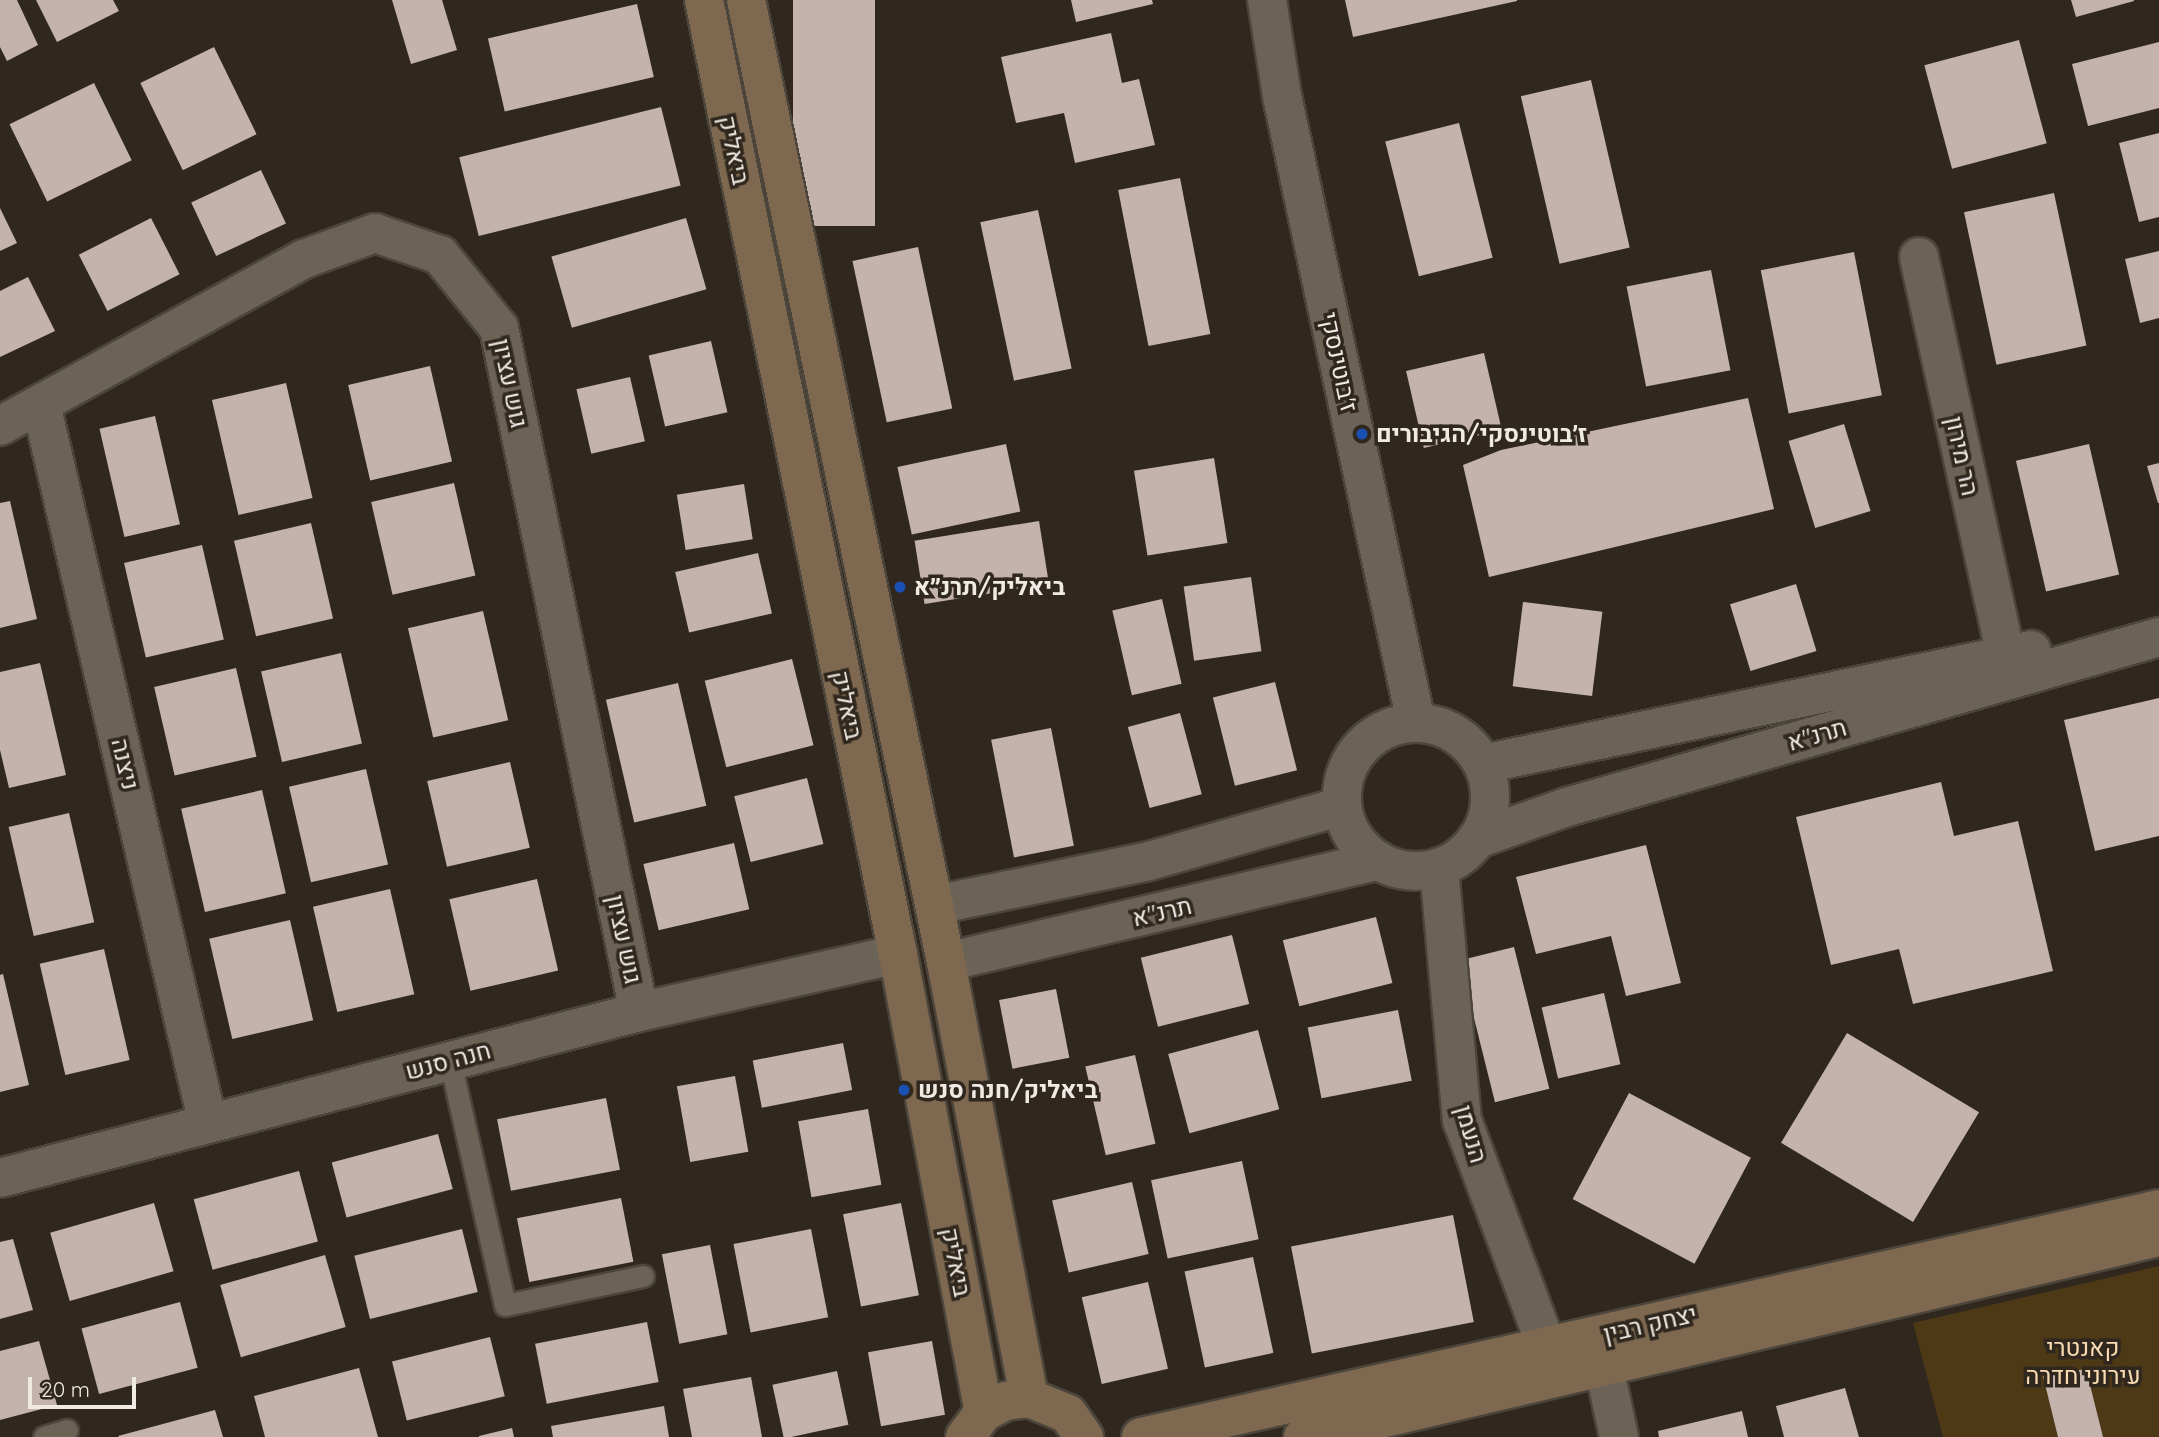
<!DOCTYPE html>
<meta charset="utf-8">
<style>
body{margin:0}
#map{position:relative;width:2159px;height:1437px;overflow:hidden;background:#30281e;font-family:Quicksand,Heebo,sans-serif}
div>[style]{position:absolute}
.green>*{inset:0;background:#4e3917}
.building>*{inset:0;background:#c3b3ac;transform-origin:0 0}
.roads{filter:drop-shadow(2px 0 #4c453c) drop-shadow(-2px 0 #4c453c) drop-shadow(0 2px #4c453c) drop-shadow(0 -2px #4c453c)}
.lane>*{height:21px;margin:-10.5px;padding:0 10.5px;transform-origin:10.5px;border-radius:10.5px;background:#6c6357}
.street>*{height:38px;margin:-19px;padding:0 19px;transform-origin:19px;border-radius:19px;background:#6c6357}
.street>.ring{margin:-19px;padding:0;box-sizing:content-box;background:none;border:38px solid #6c6357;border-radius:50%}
.secondary>*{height:38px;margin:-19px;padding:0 19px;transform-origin:19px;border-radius:19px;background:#7e6950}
.dots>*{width:19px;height:19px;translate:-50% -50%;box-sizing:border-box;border:4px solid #30281e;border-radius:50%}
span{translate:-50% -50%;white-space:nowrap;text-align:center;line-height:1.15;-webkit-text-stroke:7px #30281e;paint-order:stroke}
.street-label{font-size:24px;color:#efeae3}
.poi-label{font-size:24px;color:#efeae3;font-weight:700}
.left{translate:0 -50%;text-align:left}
.park-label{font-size:24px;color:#f8dbb0}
.scale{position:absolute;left:28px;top:1377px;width:108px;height:32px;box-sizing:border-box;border:4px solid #efeae3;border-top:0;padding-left:9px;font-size:21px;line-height:24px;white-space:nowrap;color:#efeae3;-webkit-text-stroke:5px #30281e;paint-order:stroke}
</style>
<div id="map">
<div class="green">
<i style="clip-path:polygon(2159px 1266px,2159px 1437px,1943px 1437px,1913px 1323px)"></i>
</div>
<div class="building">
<i style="clip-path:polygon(0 0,17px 0,38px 45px,7px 61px,0 47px)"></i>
<i style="clip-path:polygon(36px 0,113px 0,119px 11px,57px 42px)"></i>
<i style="clip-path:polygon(392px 0,442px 0,457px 50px,411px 64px)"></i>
<i style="left:793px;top:0;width:82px;height:226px"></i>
<i style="clip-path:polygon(1071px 0,1152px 0,1153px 4px,1076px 22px)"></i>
<i style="clip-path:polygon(1345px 0,1517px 0,1517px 1px,1353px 37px)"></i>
<i style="clip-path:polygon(2071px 0,2134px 0,2134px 1px,2076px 17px)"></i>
<i style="left:637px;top:4px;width:75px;height:153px;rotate:77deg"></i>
<i style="clip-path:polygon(1111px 33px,1122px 83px,1139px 79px,1155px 145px,1075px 163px,1064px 113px,1016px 123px,1001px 57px)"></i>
<i style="left:2019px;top:40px;width:107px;height:98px;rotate:75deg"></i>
<i style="clip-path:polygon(2159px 42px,2159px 108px,2088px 126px,2072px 64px)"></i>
<i style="left:214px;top:47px;width:97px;height:82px;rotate:64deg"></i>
<i style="left:1591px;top:80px;width:172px;height:72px;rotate:77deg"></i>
<i style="left:94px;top:83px;width:86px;height:94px;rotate:64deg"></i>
<i style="left:661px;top:107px;width:81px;height:208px;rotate:76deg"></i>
<i style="left:1459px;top:123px;width:139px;height:76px;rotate:76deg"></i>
<i style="clip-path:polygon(2159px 133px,2159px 217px,2139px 222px,2119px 143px)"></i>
<i style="left:261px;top:170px;width:59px;height:77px;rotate:65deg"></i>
<i style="left:1180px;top:178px;width:159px;height:63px;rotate:79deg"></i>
<i style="left:2054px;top:193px;width:156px;height:92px;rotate:78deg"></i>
<i style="clip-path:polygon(0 208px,17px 243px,0 251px)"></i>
<i style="left:1038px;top:210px;width:162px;height:59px;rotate:78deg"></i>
<i style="left:151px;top:218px;width:63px;height:81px;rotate:63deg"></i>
<i style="left:686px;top:218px;width:74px;height:140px;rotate:74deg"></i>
<i style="left:918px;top:247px;width:165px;height:67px;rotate:78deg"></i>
<i style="clip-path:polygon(2159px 251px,2159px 318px,2140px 323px,2125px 259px)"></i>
<i style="left:1854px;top:252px;width:146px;height:95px;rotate:79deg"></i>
<i style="left:1711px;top:270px;width:102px;height:86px;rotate:79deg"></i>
<i style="clip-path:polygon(28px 277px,55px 331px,0 357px,0 291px)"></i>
<i style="left:711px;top:341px;width:73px;height:64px;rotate:77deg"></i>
<i style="left:1484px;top:353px;width:79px;height:80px;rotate:77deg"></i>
<i style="left:430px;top:366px;width:98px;height:84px;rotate:77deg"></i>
<i style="left:630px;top:377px;width:66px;height:55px;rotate:77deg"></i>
<i style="left:286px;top:383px;width:118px;height:76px;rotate:77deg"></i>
<i style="clip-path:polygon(1748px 398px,1774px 509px,1489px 577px,1463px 465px,1501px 450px)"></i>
<i style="left:155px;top:416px;width:111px;height:57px;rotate:77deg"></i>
<i style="left:1844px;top:424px;width:91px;height:58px;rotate:73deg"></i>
<i style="left:1006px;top:444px;width:69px;height:111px;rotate:78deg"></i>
<i style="left:2089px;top:444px;width:134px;height:75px;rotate:77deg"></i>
<i style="left:1214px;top:458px;width:86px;height:81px;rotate:81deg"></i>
<i style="clip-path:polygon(2159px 463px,2159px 503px,2158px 503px,2147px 466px)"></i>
<i style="left:454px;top:483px;width:95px;height:85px;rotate:77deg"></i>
<i style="left:744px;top:484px;width:56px;height:68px;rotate:81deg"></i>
<i style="clip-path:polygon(10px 501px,37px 619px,0 628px,0 503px)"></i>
<i style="left:1039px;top:521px;width:64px;height:126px;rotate:81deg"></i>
<i style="left:311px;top:523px;width:98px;height:79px;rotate:77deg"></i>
<i style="left:202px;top:545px;width:97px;height:80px;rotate:77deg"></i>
<i style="left:758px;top:553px;width:62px;height:85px;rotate:77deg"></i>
<i style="left:1251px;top:577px;width:75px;height:68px;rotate:82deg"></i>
<i style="left:1796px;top:584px;width:70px;height:69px;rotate:73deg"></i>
<i style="left:1162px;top:599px;width:87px;height:51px;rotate:77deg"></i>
<i style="left:1523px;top:602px;width:80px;height:85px;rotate:7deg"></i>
<i style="left:483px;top:611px;width:112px;height:77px;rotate:77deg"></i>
<i style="left:341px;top:653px;width:93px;height:82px;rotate:77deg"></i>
<i style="left:792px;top:659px;width:89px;height:90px;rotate:76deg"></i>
<i style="clip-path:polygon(40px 663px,66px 775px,9px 788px,0 750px,0 672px)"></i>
<i style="left:236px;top:668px;width:91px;height:84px;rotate:77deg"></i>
<i style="left:1275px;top:682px;width:91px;height:64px;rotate:76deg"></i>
<i style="left:678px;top:683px;width:126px;height:74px;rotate:77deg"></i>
<i style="clip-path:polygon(2159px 698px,2159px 836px,2095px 851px,2064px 720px)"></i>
<i style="left:1180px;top:713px;width:84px;height:54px;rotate:75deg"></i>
<i style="left:1051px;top:728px;width:120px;height:61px;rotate:79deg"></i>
<i style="left:510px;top:762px;width:88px;height:85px;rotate:77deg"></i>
<i style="left:366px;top:769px;width:98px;height:79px;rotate:77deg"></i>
<i style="left:807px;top:778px;width:68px;height:75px;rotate:76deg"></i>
<i style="clip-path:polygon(1941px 782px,1954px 836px,2018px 821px,2053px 971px,1913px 1004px,1899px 949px,1831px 965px,1796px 817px)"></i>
<i style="left:262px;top:790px;width:106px;height:83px;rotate:77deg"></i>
<i style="left:69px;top:813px;width:112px;height:62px;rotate:77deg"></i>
<i style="left:734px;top:843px;width:68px;height:93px;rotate:77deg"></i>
<i style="clip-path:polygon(1646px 845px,1681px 983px,1626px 996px,1611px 936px,1536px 954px,1516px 877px)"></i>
<i style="left:537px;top:879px;width:94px;height:90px;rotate:77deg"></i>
<i style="left:390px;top:889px;width:108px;height:79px;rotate:77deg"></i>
<i style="left:1376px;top:917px;width:68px;height:96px;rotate:76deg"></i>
<i style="left:290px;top:920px;width:103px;height:83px;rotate:77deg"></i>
<i style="left:1232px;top:935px;width:71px;height:94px;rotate:76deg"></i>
<i style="left:1514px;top:947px;width:146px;height:56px;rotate:76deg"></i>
<i style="left:104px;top:949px;width:114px;height:66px;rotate:77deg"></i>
<i style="clip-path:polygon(3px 974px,29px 1085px,0 1092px,0 975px)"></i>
<i style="left:1056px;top:989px;width:70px;height:58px;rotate:79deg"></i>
<i style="left:1604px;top:993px;width:73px;height:64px;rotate:77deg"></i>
<i style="left:1398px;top:1010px;width:72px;height:92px;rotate:79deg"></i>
<i style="left:1258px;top:1030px;width:82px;height:93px;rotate:75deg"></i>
<i style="left:1847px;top:1033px;width:154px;height:128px;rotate:31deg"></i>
<i style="left:843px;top:1043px;width:48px;height:92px;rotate:79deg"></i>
<i style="left:1135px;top:1055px;width:91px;height:51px;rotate:77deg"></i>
<i style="left:735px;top:1076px;width:77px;height:59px;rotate:80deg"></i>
<i style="left:1629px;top:1093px;width:138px;height:120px;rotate:28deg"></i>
<i style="left:606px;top:1098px;width:73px;height:111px;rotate:79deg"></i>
<i style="left:868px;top:1109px;width:77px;height:71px;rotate:80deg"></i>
<i style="left:438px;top:1134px;width:57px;height:110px;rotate:75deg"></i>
<i style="left:1242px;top:1161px;width:80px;height:93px;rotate:78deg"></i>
<i style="left:299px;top:1171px;width:73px;height:109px;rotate:75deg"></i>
<i style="left:1132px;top:1182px;width:74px;height:82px;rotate:77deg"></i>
<i style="left:621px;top:1198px;width:65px;height:106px;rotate:79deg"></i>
<i style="left:154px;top:1203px;width:71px;height:108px;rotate:74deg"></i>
<i style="left:901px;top:1203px;width:94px;height:59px;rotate:79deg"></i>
<i style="left:1453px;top:1215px;width:109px;height:165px;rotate:79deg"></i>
<i style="left:462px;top:1229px;width:65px;height:111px;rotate:76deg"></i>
<i style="left:811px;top:1229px;width:90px;height:79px;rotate:79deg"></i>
<i style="clip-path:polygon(13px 1239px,33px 1310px,0 1319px,0 1242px)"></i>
<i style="left:710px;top:1245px;width:91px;height:49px;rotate:79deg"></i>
<i style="left:325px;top:1255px;width:75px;height:109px;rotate:74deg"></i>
<i style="left:1253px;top:1257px;width:98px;height:70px;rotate:78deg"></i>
<i style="left:1148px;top:1282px;width:89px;height:68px;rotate:77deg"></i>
<i style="left:180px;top:1302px;width:68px;height:102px;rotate:75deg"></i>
<i style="left:647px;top:1322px;width:61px;height:114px;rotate:79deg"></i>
<i style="left:490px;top:1337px;width:61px;height:101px;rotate:76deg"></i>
<i style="clip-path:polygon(39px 1341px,57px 1405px,0 1420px,0 1351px)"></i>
<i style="left:932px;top:1341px;width:75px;height:65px;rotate:80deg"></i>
<i style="clip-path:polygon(359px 1368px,378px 1437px,265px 1437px,254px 1396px)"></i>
<i style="clip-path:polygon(2086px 1369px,2103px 1437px,2058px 1437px,2043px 1376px)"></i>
<i style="left:837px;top:1371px;width:55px;height:66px;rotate:78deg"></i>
<i style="clip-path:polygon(751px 1377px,762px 1437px,692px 1437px,683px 1389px)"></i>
<i style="clip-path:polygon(1845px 1388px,1859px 1437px,1784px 1437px,1776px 1406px)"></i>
<i style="clip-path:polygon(664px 1406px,669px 1437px,553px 1437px,551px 1426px)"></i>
<i style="clip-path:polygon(215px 1410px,223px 1437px,119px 1437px,118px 1436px)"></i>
<i style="clip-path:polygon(1742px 1411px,1748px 1437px,1659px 1437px,1658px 1431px)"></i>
<i style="clip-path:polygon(512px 1428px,514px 1437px,479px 1437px,479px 1436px)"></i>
</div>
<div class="roads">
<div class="lane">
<i style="left:450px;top:1061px;width:250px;rotate:77.3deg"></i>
<i style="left:505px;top:1305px;width:141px;rotate:-11.9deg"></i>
<i style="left:44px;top:1437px;width:24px;rotate:-17deg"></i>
</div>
<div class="street">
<i style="left:1267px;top:0;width:97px;rotate:81.1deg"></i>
<i style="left:1282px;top:96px;width:640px;rotate:77.92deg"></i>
<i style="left:1919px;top:257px;width:407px;rotate:77.7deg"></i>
<i style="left:41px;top:404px;width:739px;rotate:76.94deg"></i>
<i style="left:0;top:426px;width:347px;rotate:-28.8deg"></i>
<i style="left:304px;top:259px;width:76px;rotate:-20.1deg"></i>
<i style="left:375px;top:233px;width:69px;rotate:18.7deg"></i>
<i style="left:440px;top:255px;width:94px;rotate:51.1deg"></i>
<i style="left:499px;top:328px;width:698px;rotate:78.43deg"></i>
<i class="ring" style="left:1342px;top:723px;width:110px;height:110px"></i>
<i style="left:1483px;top:764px;width:560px;rotate:-11.75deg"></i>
<i style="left:1477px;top:839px;width:96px;rotate:-19.6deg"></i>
<i style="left:1567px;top:807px;width:616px;rotate:-16.02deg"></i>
<i style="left:1439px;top:868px;width:253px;rotate:84.8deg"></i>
<i style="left:1462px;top:1120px;width:242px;rotate:69.5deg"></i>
<i style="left:935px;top:905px;width:218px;rotate:-11.6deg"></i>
<i style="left:1149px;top:861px;width:201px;rotate:-15.9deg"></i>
<i style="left:946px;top:962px;width:444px;rotate:-13.2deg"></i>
<i style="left:0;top:1178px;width:660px;rotate:-14.56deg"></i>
<i style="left:639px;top:1012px;width:265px;rotate:-12.6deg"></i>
<i style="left:1604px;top:1367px;width:72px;rotate:77.9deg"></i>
</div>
<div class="secondary">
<i style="left:704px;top:0;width:974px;rotate:78.51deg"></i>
<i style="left:898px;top:954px;width:466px;rotate:79.4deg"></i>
<i style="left:746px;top:0;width:983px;rotate:78.26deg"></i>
<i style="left:946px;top:962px;width:444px;rotate:79.2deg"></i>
<i style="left:965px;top:1437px;width:31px;rotate:-53deg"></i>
<i style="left:984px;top:1412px;width:25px;rotate:-27deg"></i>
<i style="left:1006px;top:1401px;width:23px;rotate:-7deg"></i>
<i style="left:1029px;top:1398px;width:42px;rotate:22.3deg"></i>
<i style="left:1068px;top:1414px;width:28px;rotate:55deg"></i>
<i style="left:1141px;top:1437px;width:1043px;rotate:-12.62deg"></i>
<i style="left:1303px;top:1437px;width:879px;rotate:-13.15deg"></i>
</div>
</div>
<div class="dots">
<i style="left:1362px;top:434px;background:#1a4fb4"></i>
<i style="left:900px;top:587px;background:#1a4fb4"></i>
<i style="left:904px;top:1090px;background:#1a4fb4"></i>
</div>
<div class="street-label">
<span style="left:734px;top:150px;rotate:78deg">ביאליק</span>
<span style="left:1339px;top:362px;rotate:78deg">ז'בוטינסקי</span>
<span style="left:510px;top:383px;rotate:78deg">גוש עציון</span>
<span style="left:1962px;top:456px;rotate:78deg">הר מירון</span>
<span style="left:847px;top:705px;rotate:78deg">ביאליק</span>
<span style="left:1817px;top:735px;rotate:-16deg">תרנ"א</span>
<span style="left:125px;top:764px;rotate:77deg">ניצנה</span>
<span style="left:1162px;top:912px;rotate:-13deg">תרנ"א</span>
<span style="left:624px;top:939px;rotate:78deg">גוש עציון</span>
<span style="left:448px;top:1061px;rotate:-15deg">חנה סנש</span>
<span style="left:1471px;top:1134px;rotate:74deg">הנעמן</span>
<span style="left:956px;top:1262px;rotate:79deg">ביאליק</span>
<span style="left:1650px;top:1324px;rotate:-13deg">יצחק רבין</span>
</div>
<div class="poi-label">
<span class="left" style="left:1376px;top:434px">ז׳בוטינסקי/הגיבורים</span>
<span class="left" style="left:914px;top:587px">ביאליק/תרנ״א</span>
<span class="left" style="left:918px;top:1090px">ביאליק/חנה סנש</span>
</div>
<div class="park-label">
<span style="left:2083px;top:1362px">קאנטרי<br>עירוני חדרה</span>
</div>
<div class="scale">20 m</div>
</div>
